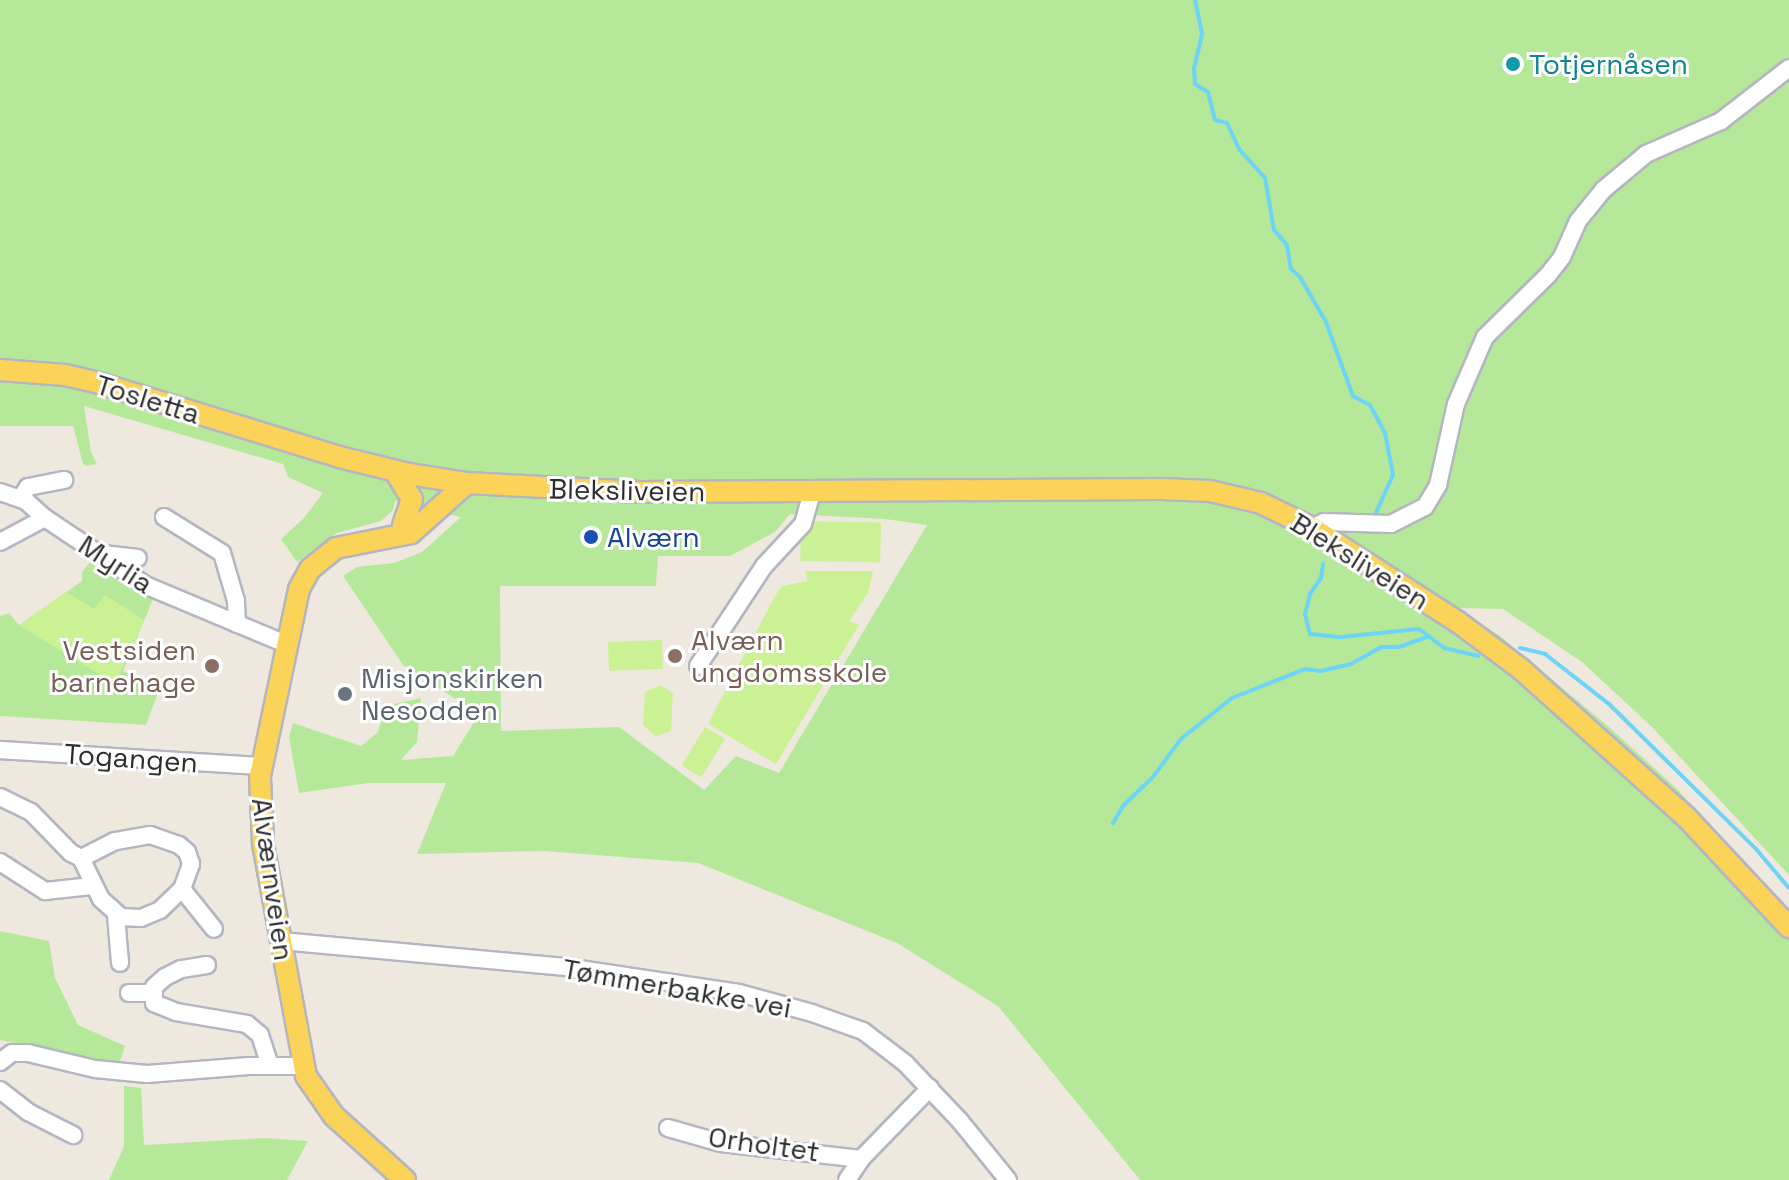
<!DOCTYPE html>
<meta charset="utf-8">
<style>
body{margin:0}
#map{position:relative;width:1789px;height:1180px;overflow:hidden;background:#efe8df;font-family:"Space Grotesk",sans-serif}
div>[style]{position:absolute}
.green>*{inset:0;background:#b5e999}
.pitch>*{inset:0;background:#caf194;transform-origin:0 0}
.stream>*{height:4px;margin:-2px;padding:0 2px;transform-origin:2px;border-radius:2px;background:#6cd4f7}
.roads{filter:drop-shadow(2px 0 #b3b6c1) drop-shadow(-2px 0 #b3b6c1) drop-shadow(0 2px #b3b6c1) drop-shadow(0 -2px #b3b6c1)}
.minor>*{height:16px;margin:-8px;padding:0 8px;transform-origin:8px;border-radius:8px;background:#fff}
.major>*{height:20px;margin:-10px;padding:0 10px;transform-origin:10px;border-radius:10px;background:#fbd359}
.dots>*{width:22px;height:22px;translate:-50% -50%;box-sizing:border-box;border:4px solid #fff;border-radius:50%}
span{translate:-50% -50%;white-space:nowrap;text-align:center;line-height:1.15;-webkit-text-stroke:6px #fff;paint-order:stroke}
.culture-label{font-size:28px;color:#0d838f}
.left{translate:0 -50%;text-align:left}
.street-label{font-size:28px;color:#2d2d2d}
.transit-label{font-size:28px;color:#164399}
.education-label{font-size:28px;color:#785e54}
.right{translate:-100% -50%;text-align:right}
.worship-label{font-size:28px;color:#5b616d}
</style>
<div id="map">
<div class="green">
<i style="clip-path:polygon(evenodd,0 0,1789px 0,1789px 875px,1652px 727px,1582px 662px,1503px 609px,1457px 608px,1500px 636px,1609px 727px,1676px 788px,1789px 909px,1789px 1180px,1140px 1180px,998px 1006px,897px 943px,698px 863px,545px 851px,417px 854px,446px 783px,369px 783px,299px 793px,289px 737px,293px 723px,361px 746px,378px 732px,385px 706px,421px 698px,417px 742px,401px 760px,453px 756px,479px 714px,403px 665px,343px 576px,357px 567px,394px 563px,422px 552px,461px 517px,395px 501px,393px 510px,381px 521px,337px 533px,297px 562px,281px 539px,303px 519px,323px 493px,288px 477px,283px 464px,84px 406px,91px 452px,97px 464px,87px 466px,83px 464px,73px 426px,0 426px,0 0,790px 514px,885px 519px,927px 525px,779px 773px,736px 756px,704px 790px,619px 727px,501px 731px,500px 586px,656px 586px,658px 556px,730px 556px,775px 532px,790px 514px)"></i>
<i style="clip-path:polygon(94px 557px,154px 597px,123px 671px,159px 690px,146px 725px,0 716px,0 616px,9px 613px,19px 625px,82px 581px,82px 572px)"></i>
<i style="clip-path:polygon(0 931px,49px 941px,55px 978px,78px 1025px,125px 1046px,119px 1064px,0 1040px)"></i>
<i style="clip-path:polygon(124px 1086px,141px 1088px,144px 1145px,264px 1138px,308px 1141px,287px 1180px,109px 1180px,124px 1146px)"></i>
</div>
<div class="pitch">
<i style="left:801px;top:521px;width:80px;height:40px;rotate:1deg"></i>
<i style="clip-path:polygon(805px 571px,873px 571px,868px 593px,849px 621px,859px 625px,776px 764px,708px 724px,775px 596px,782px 586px,808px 581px)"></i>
<i style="clip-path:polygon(66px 592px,94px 609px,105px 595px,144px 620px,115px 684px,19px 625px)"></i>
<i style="left:662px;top:640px;width:29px;height:54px;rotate:88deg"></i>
<i style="clip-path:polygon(660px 685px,673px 693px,671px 731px,656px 736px,643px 725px,645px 692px)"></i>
<i style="left:705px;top:727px;width:23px;height:45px;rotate:31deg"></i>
</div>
<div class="stream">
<i style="left:1195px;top:0;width:35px;rotate:78deg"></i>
<i style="left:1202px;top:34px;width:35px;rotate:103deg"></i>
<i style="left:1194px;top:68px;width:16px;rotate:86deg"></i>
<i style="left:1195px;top:84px;width:15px;rotate:32deg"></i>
<i style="left:1208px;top:92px;width:29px;rotate:76deg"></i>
<i style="left:1215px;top:120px;width:12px;rotate:14deg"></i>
<i style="left:1227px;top:123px;width:29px;rotate:65deg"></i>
<i style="left:1239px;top:149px;width:39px;rotate:48deg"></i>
<i style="left:1265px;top:178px;width:53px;rotate:80.2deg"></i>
<i style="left:1274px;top:230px;width:20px;rotate:49deg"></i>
<i style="left:1287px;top:245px;width:24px;rotate:81deg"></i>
<i style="left:1291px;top:269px;width:12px;rotate:42deg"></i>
<i style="left:1300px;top:277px;width:52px;rotate:60deg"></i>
<i style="left:1326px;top:322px;width:79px;rotate:70deg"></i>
<i style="left:1353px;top:396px;width:19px;rotate:28deg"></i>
<i style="left:1370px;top:405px;width:32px;rotate:62deg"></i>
<i style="left:1385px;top:433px;width:43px;rotate:79.2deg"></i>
<i style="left:1393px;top:475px;width:46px;rotate:114.3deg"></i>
<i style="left:1323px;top:564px;width:14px;rotate:98deg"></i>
<i style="left:1321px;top:578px;width:19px;rotate:125deg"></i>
<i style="left:1310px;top:594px;width:21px;rotate:104deg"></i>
<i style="left:1305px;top:614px;width:21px;rotate:76deg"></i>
<i style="left:1310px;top:634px;width:31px;rotate:6deg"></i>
<i style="left:1341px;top:637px;width:78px;rotate:-5.9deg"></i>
<i style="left:1419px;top:629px;width:31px;rotate:37deg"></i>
<i style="left:1444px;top:648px;width:35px;rotate:13deg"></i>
<i style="left:1520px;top:648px;width:26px;rotate:13deg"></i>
<i style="left:1545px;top:654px;width:81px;rotate:38deg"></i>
<i style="left:1609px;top:704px;width:206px;rotate:44.6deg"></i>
<i style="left:1756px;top:849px;width:51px;rotate:49.8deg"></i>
<i style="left:1113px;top:823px;width:21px;rotate:-59deg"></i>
<i style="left:1124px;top:805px;width:40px;rotate:-44deg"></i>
<i style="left:1153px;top:777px;width:47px;rotate:-53.6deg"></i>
<i style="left:1181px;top:739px;width:65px;rotate:-38.8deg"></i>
<i style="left:1232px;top:698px;width:79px;rotate:-21.7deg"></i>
<i style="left:1305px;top:669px;width:16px;rotate:7deg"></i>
<i style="left:1321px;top:671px;width:31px;rotate:-13deg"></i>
<i style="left:1351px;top:664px;width:35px;rotate:-29deg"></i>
<i style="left:1382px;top:647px;width:17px"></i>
<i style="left:1399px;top:647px;width:32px;rotate:-20deg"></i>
</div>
<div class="roads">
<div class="minor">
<i style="left:0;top:492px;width:28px;rotate:19deg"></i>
<i style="left:26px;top:501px;width:25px;rotate:42deg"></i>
<i style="left:21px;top:498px;width:13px;rotate:-58deg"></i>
<i style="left:28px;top:487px;width:37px;rotate:-11deg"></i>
<i style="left:164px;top:517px;width:68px;rotate:31.8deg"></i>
<i style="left:222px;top:553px;width:50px;rotate:73.7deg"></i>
<i style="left:236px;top:601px;width:23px;rotate:88deg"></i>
<i style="left:1312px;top:528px;width:13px;rotate:-27deg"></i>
<i style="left:1324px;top:522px;width:67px;rotate:1.7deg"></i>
<i style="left:1391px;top:524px;width:38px;rotate:-27deg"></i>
<i style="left:1425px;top:507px;width:26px;rotate:-59deg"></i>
<i style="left:1438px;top:485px;width:83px;rotate:-77.5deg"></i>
<i style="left:1456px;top:404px;width:73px;rotate:-66.6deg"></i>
<i style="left:1485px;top:337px;width:88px;rotate:-44.5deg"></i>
<i style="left:1548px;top:275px;width:23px;rotate:-52deg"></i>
<i style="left:1562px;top:257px;width:39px;rotate:-66deg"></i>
<i style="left:1578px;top:221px;width:40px;rotate:-51deg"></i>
<i style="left:1603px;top:190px;width:56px;rotate:-39.9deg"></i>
<i style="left:1646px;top:154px;width:82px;rotate:-23.7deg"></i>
<i style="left:1721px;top:121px;width:86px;rotate:-37.9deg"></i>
<i style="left:0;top:542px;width:51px;rotate:-28.1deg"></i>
<i style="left:45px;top:518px;width:120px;rotate:33.8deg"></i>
<i style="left:145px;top:585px;width:153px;rotate:22.7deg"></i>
<i style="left:95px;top:553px;width:43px;rotate:6.6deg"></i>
<i style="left:698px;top:666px;width:120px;rotate:-56.6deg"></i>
<i style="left:764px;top:566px;width:57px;rotate:-47.1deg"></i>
<i style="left:803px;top:524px;width:33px;rotate:-74deg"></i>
<i style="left:0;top:750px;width:261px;rotate:3.5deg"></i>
<i style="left:0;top:797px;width:34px;rotate:26deg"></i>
<i style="left:31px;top:812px;width:57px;rotate:45.7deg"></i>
<i style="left:71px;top:853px;width:11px;rotate:27deg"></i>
<i style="left:81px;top:858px;width:46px;rotate:64deg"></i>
<i style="left:101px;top:899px;width:27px;rotate:42deg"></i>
<i style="left:121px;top:917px;width:20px;rotate:3deg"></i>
<i style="left:141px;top:918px;width:21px;rotate:-23deg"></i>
<i style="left:160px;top:910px;width:30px;rotate:-44deg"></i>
<i style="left:182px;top:889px;width:27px;rotate:-70deg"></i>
<i style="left:191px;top:864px;width:13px;rotate:-108deg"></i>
<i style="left:187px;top:852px;width:11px;rotate:-139deg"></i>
<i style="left:179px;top:845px;width:31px;rotate:-161deg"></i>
<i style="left:150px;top:835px;width:36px;rotate:170deg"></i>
<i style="left:115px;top:841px;width:38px;rotate:153deg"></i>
<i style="left:0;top:862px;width:54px;rotate:32.8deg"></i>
<i style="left:45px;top:891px;width:47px;rotate:-6.1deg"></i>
<i style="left:182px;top:889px;width:51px;rotate:51.3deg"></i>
<i style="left:116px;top:915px;width:48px;rotate:85.2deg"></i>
<i style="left:281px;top:941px;width:286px;rotate:5.2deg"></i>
<i style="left:566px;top:967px;width:175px;rotate:8.5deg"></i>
<i style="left:739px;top:993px;width:76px;rotate:15.3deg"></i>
<i style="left:812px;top:1013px;width:54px;rotate:19.4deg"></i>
<i style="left:863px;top:1031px;width:53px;rotate:37.3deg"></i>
<i style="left:905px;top:1063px;width:80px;rotate:46.5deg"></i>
<i style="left:960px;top:1121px;width:76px;rotate:50.9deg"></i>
<i style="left:207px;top:965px;width:26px;rotate:171deg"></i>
<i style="left:181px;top:969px;width:18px;rotate:153deg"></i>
<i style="left:165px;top:977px;width:15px;rotate:138deg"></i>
<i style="left:154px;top:987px;width:16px;rotate:90deg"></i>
<i style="left:154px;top:1003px;width:24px;rotate:22deg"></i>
<i style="left:176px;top:1012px;width:72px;rotate:9.6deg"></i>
<i style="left:247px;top:1024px;width:17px;rotate:40deg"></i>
<i style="left:260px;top:1035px;width:32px;rotate:72deg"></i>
<i style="left:129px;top:993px;width:24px"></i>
<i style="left:0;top:1062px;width:15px;rotate:-37deg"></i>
<i style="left:12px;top:1053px;width:16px"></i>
<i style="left:28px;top:1053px;width:69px;rotate:13.4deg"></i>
<i style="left:95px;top:1069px;width:52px;rotate:5.5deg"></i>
<i style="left:147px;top:1074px;width:102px;rotate:-4.5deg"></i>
<i style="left:249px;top:1066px;width:54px"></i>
<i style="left:0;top:1090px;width:36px;rotate:38deg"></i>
<i style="left:28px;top:1112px;width:51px;rotate:27.1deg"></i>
<i style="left:668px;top:1128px;width:55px;rotate:15.8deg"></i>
<i style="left:721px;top:1143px;width:141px;rotate:6.5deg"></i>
<i style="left:847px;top:1180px;width:25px;rotate:-56deg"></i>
<i style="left:861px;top:1159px;width:99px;rotate:-45.8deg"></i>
</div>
<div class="major">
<i style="left:0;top:370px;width:65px;rotate:4.4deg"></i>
<i style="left:65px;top:375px;width:35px;rotate:13deg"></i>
<i style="left:99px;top:383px;width:251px;rotate:17.1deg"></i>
<i style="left:339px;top:457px;width:72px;rotate:13.7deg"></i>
<i style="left:409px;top:474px;width:59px;rotate:8.8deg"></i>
<i style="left:467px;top:483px;width:174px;rotate:3deg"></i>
<i style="left:641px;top:492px;width:520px;rotate:-0.33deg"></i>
<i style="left:1161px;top:489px;width:49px;rotate:2.3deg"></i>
<i style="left:1210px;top:491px;width:52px;rotate:13.2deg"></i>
<i style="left:1261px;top:503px;width:57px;rotate:26.1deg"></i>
<i style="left:1312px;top:528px;width:174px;rotate:32.8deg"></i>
<i style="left:1458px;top:622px;width:79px;rotate:36.7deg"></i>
<i style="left:1521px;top:669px;width:222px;rotate:41.9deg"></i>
<i style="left:1686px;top:817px;width:151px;rotate:46.9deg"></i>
<i style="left:395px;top:471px;width:33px;rotate:59deg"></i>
<i style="left:412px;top:499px;width:28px;rotate:109deg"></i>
<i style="left:405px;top:1180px;width:96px;rotate:-138deg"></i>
<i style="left:334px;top:1116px;width:49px;rotate:-125deg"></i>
<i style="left:306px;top:1076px;width:237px;rotate:-100.5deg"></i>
<i style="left:263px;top:843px;width:67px;rotate:-92.6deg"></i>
<i style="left:260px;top:776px;width:191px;rotate:-78.2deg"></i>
<i style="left:299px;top:589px;width:23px;rotate:-61deg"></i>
<i style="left:310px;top:569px;width:33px;rotate:-39deg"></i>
<i style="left:336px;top:548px;width:76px;rotate:-11.3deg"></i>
<i style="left:411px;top:533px;width:75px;rotate:-41.8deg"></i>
</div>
</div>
<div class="dots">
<i style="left:1513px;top:64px;background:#0f9aa8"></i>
<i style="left:591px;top:537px;background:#1a4fb4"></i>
<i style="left:675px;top:656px;background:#8d6e63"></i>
<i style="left:212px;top:666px;background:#8d6e63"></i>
<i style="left:345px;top:694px;background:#6b7280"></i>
</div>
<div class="culture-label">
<span class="left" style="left:1529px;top:64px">Totjernåsen</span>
</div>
<div class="street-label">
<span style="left:148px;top:399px;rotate:17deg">Tosletta</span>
<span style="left:627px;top:490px;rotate:1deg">Bleksliveien</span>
<span style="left:1360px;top:561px;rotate:32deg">Bleksliveien</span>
<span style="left:116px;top:564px;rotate:33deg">Myrlia</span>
<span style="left:131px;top:758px;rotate:4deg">Togangen</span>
<span style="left:273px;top:879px;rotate:82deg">Alværnveien</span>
<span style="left:677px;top:988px;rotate:10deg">Tømmerbakke vei</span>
<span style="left:764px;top:1144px;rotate:8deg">Orholtet</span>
</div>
<div class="transit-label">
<span class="left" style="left:607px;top:537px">Alværn</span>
</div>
<div class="education-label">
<span class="left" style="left:691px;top:656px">Alværn<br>ungdomsskole</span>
<span class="right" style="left:196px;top:666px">Vestsiden<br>barnehage</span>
</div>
<div class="worship-label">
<span class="left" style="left:361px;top:694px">Misjonskirken<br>Nesodden</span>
</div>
</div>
